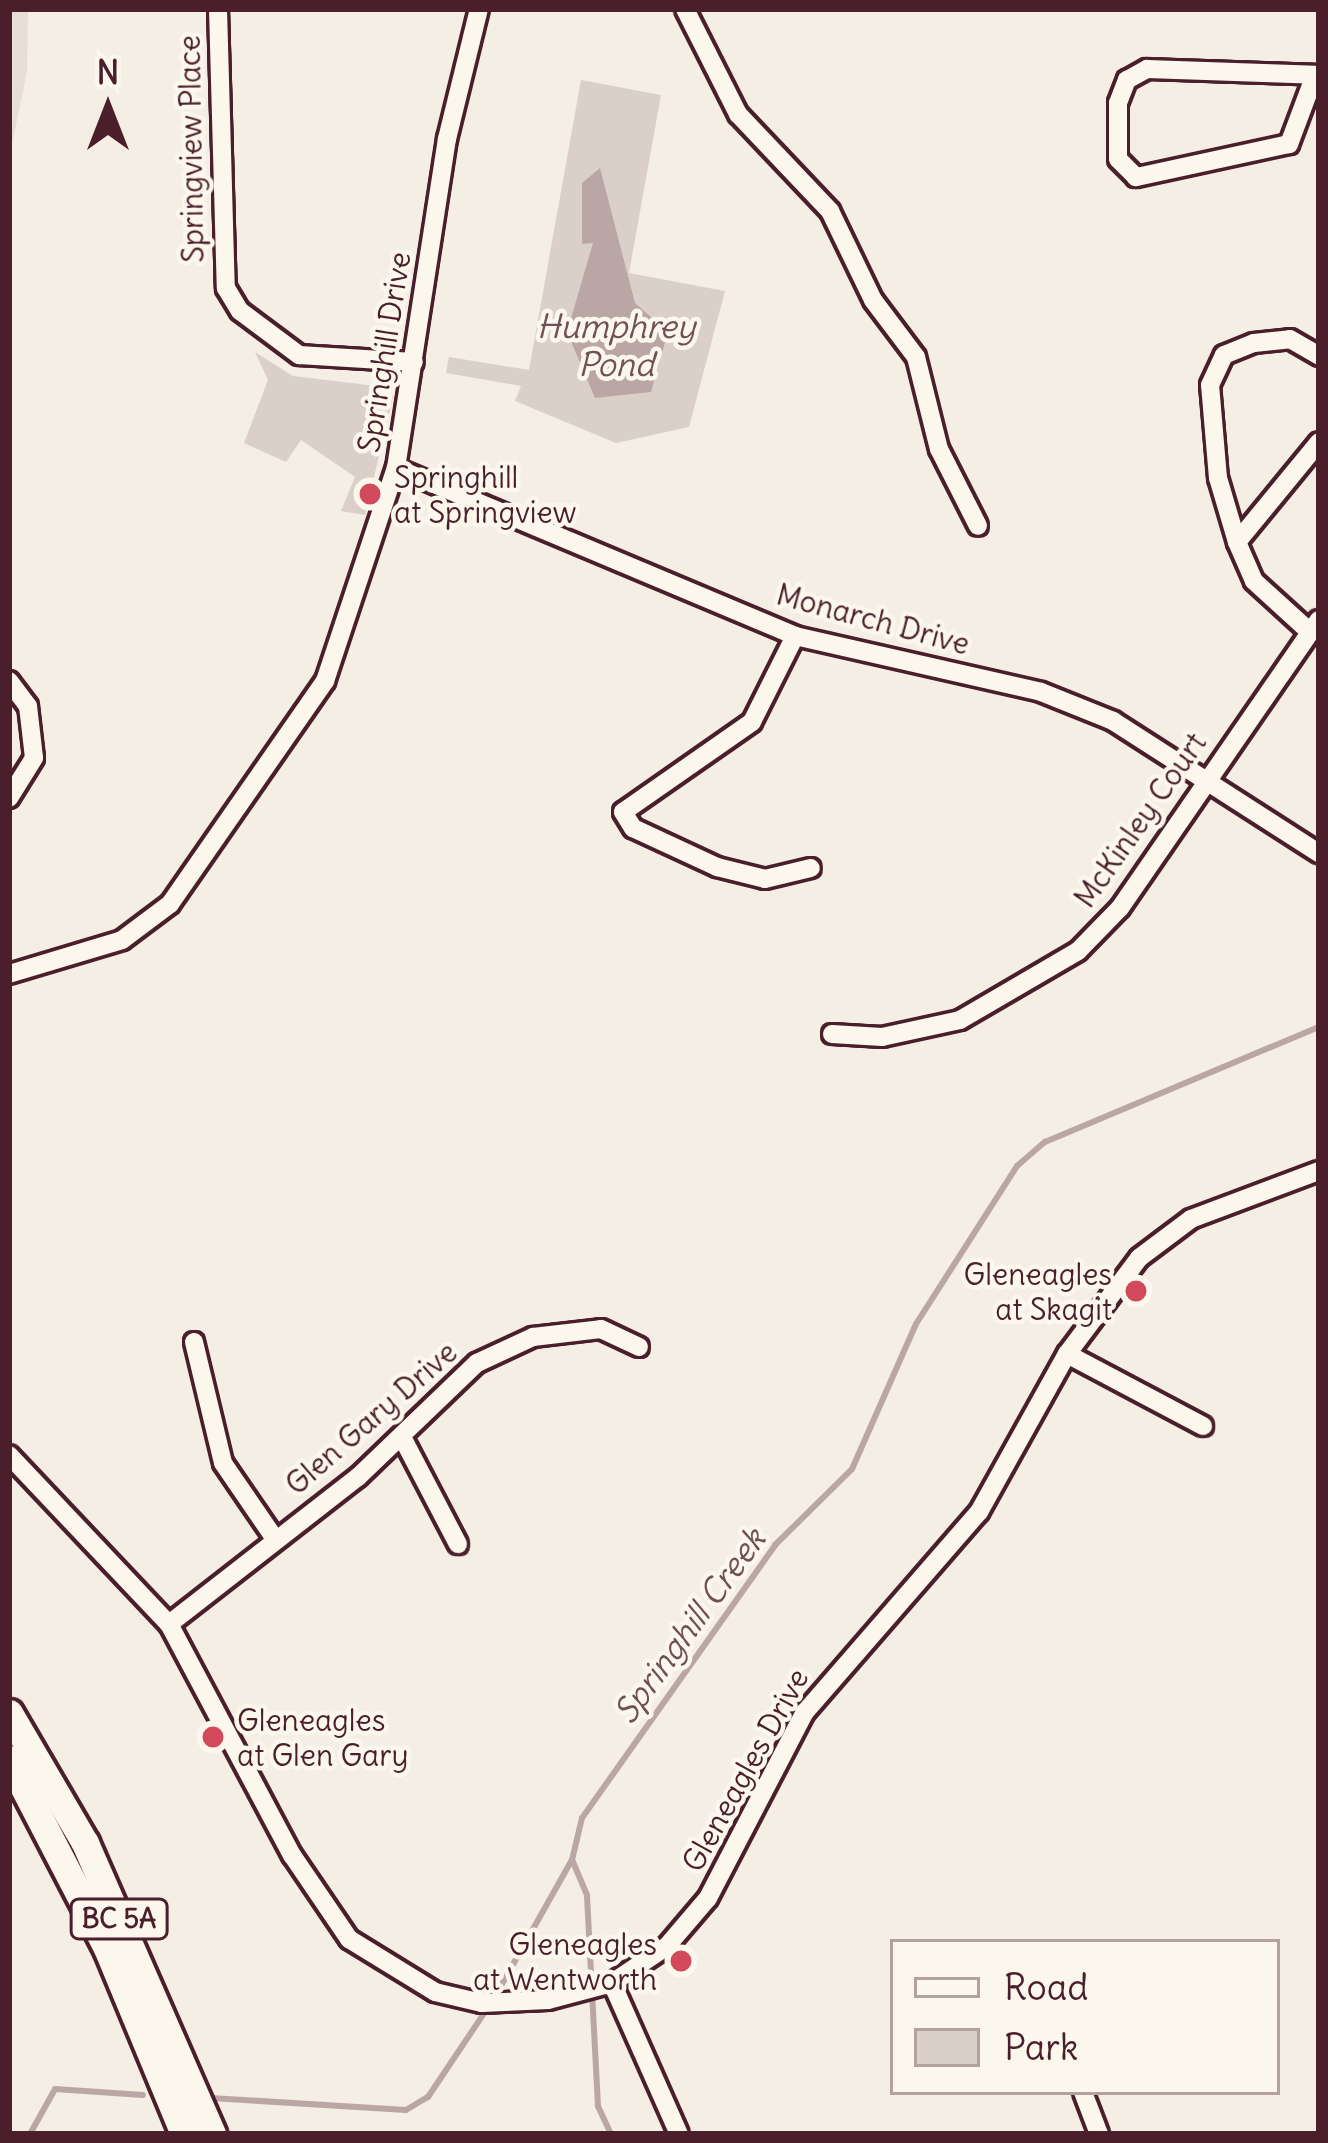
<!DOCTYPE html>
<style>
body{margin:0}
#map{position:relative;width:1328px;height:2143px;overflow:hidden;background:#f4eee4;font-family:Delius,sans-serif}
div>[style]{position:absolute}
.built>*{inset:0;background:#e7dfd6}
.green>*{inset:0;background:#dbd0c9}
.water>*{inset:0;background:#baa7a5}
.stream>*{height:6px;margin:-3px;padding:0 3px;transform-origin:3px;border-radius:3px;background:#baa7a5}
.roads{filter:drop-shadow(3px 0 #4a1f2b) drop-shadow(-3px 0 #4a1f2b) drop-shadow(0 3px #4a1f2b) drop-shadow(0 -3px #4a1f2b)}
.street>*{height:18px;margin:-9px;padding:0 9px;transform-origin:9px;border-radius:9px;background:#fbf7ec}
.primary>*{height:27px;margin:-13.5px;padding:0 13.5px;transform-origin:13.5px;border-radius:13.5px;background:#fbf7ec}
.dots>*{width:33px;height:33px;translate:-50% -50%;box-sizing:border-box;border:6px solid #fbf7ec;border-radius:50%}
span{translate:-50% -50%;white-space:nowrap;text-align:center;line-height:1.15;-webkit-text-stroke:9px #fbf7ec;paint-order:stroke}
.shield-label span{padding:3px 9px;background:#fbf7ec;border:3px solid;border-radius:9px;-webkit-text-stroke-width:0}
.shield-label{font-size:27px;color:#4a1f2b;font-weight:700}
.street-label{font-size:30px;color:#4a1f2b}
.poi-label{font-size:30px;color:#4a1f2b}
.left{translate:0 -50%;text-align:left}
.right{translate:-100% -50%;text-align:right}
.water-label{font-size:33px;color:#714f56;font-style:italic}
.frame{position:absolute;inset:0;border:12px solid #4a1f2b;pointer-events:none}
.legend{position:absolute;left:890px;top:1939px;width:390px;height:156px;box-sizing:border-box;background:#fbf7ec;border:3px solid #b4a19f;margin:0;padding:15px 21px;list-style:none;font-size:36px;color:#4a1f2b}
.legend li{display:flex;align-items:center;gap:24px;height:60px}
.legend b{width:60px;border:3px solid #b4a19f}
.north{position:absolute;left:48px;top:48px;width:120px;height:120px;-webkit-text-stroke:9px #fbf7ec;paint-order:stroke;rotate:0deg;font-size:33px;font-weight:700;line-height:48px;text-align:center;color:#4a1f2b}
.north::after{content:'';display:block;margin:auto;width:42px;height:54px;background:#4a1f2b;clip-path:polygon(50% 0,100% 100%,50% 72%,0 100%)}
</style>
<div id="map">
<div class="built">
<i style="clip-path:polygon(9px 9px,28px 9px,27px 72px,9px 158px)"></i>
</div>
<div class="green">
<i style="clip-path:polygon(581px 80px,661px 95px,629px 273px,725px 291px,689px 427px,616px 443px,515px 401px,521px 386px,446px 373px,449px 357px,529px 370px)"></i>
<i style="clip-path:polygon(255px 352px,293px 376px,385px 387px,393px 397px,365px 515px,341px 511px,355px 477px,301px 440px,286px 462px,244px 443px,268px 380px)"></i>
</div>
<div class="water">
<i style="clip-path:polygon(600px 168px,635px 303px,668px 332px,651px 392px,595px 398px,567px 332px,593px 243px,582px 244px,582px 183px)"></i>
</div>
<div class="stream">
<i style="left:502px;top:1984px;width:142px;rotate:-60.6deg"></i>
<i style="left:211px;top:2098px;width:195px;rotate:3.5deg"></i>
<i style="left:406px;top:2110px;width:26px;rotate:-31deg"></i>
<i style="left:428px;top:2097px;width:106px;rotate:-56.2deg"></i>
<i style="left:30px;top:2134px;width:51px;rotate:-60.9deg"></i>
<i style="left:55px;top:2089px;width:88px;rotate:3.9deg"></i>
<i style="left:611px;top:2134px;width:31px;rotate:-115deg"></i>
<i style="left:598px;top:2106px;width:211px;rotate:-93deg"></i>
<i style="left:587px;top:1895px;width:38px;rotate:-113deg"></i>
<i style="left:572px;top:1860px;width:43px;rotate:-76.6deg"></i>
<i style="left:582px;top:1818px;width:334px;rotate:-54.7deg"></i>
<i style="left:775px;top:1545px;width:108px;rotate:-44.6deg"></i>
<i style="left:852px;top:1469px;width:158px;rotate:-66.2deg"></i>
<i style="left:916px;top:1324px;width:188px;rotate:-57.4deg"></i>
<i style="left:1017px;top:1166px;width:37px;rotate:-41deg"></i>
<i style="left:1045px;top:1142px;width:297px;rotate:-22.8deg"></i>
</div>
<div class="roads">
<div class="street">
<i style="left:218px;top:9px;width:279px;rotate:88.4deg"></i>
<i style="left:226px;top:288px;width:27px;rotate:59deg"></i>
<i style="left:240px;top:311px;width:74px;rotate:36.7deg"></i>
<i style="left:299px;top:355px;width:115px;rotate:3.5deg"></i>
<i style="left:685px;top:9px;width:118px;rotate:63.2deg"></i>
<i style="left:738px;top:114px;width:134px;rotate:46.5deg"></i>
<i style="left:830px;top:211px;width:99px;rotate:64.2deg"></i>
<i style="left:873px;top:300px;width:71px;rotate:53deg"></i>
<i style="left:916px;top:357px;width:95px;rotate:76deg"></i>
<i style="left:939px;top:449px;width:86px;rotate:63.1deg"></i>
<i style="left:1147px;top:69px;width:168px;rotate:2deg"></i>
<i style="left:1315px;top:75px;width:74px;rotate:110.6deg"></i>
<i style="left:1289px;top:144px;width:157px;rotate:167.8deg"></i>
<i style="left:1136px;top:177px;width:25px;rotate:-135deg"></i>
<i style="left:1118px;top:159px;width:56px;rotate:-90deg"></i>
<i style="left:1118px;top:103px;width:25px;rotate:-69deg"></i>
<i style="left:1127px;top:80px;width:23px;rotate:-29deg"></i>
<i style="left:396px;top:468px;width:433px;rotate:22.8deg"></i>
<i style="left:795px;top:636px;width:252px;rotate:12.8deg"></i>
<i style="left:1041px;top:692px;width:78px;rotate:21.9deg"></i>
<i style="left:1113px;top:721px;width:245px;rotate:32.7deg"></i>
<i style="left:1237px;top:542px;width:129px;rotate:-50.6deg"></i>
<i style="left:1310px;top:632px;width:76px;rotate:-137.7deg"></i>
<i style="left:1254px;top:581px;width:43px;rotate:-113.6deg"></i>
<i style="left:1237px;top:542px;width:67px;rotate:-106.5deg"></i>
<i style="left:1218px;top:478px;width:93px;rotate:-94.9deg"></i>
<i style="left:1210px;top:385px;width:33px;rotate:-65deg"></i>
<i style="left:1224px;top:355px;width:32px;rotate:-22deg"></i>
<i style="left:1254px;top:343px;width:36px;rotate:-6deg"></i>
<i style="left:1290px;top:339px;width:34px;rotate:30deg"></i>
<i style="left:795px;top:636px;width:96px;rotate:116.6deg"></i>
<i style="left:752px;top:722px;width:157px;rotate:145.1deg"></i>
<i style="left:623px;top:812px;width:19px;rotate:58deg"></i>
<i style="left:633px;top:828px;width:93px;rotate:24.9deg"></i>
<i style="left:717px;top:867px;width:49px;rotate:14deg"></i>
<i style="left:765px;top:879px;width:47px;rotate:-13.4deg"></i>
<i style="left:9px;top:681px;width:31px;rotate:53deg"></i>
<i style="left:28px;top:706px;width:52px;rotate:83.4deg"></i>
<i style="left:34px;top:758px;width:47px;rotate:122deg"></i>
<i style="left:9px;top:974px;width:118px;rotate:-16.7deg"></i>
<i style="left:122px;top:940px;width:60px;rotate:-36.9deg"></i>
<i style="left:170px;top:904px;width:272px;rotate:-55.2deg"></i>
<i style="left:325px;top:681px;width:225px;rotate:-71.6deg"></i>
<i style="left:396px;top:468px;width:333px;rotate:-81.2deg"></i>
<i style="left:447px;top:139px;width:134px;rotate:-76.2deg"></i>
<i style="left:832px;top:1034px;width:50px;rotate:3.4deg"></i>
<i style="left:882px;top:1037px;width:80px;rotate:-12.3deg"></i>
<i style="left:960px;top:1020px;width:137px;rotate:-30.3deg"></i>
<i style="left:1078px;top:951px;width:60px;rotate:-45.7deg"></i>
<i style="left:1120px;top:908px;width:350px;rotate:-55.4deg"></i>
<i style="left:194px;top:1342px;width:124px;rotate:76.5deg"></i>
<i style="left:223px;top:1463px;width:92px;rotate:55.6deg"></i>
<i style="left:1067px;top:1354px;width:154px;rotate:27.9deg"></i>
<i style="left:402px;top:1437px;width:121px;rotate:62.4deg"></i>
<i style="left:9px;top:1455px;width:233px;rotate:46.6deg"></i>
<i style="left:169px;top:1624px;width:262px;rotate:62deg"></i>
<i style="left:292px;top:1855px;width:102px;rotate:55.8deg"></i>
<i style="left:349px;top:1939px;width:101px;rotate:31.6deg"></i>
<i style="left:435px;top:1992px;width:48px;rotate:13.2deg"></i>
<i style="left:482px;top:2003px;width:66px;rotate:-2.6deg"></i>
<i style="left:548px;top:2000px;width:66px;rotate:-14.9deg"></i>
<i style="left:612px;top:1983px;width:66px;rotate:-33.9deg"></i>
<i style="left:667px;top:1946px;width:63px;rotate:-49.5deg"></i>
<i style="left:708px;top:1898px;width:210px;rotate:-62.5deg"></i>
<i style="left:805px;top:1712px;width:265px;rotate:-49deg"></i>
<i style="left:979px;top:1512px;width:181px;rotate:-60.9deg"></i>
<i style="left:1067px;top:1354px;width:120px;rotate:-53.1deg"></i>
<i style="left:1139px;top:1258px;width:65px;rotate:-36.9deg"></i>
<i style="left:1191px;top:1219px;width:137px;rotate:-20.6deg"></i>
<i style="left:169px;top:1624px;width:239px;rotate:-37.9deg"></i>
<i style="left:358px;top:1477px;width:165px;rotate:-43.8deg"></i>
<i style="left:477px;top:1363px;width:62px;rotate:-24.9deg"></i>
<i style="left:533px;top:1337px;width:68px;rotate:-6.7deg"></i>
<i style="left:601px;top:1329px;width:42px;rotate:25.3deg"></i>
<i style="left:612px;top:1983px;width:165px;rotate:66.1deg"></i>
<i style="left:1083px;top:2092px;width:45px;rotate:69.1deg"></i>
</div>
<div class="primary">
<i style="left:9px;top:1713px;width:151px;rotate:59.7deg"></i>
<i style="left:85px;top:1843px;width:318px;rotate:66.4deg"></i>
<i style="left:9px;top:1759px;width:213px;rotate:62.6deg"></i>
<i style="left:107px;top:1948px;width:201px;rotate:67.5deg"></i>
</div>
</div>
<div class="dots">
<i style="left:370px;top:494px;background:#d1495b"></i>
<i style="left:1136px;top:1291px;background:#d1495b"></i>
<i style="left:213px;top:1737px;background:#d1495b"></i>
<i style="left:681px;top:1961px;background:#d1495b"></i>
</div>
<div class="shield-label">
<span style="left:119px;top:1919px">BC 5A</span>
</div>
<div class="street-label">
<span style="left:191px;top:149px;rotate:-91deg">Springview Place</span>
<span style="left:384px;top:352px;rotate:-81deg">Springhill Drive</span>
<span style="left:873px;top:619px;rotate:15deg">Monarch Drive</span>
<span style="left:1140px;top:820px;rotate:-55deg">McKinley Court</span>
<span style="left:371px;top:1418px;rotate:-41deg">Glen Gary Drive</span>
<span style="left:745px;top:1770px;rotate:-61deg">Gleneagles Drive</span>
</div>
<div class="poi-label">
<span class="left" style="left:394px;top:494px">Springhill<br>at Springview</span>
<span class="right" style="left:1112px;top:1291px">Gleneagles<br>at Skagit</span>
<span class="left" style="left:237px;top:1737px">Gleneagles<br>at Glen Gary</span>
<span class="right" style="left:657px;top:1961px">Gleneagles<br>at Wentworth</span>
</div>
<div class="water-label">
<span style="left:616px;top:346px">Humphrey<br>Pond</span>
<span style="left:690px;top:1626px;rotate:-54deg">Springhill Creek</span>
</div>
<div class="frame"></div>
<ul class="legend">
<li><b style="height:15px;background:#fbf7ec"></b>Road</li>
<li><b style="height:33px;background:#dbd0c9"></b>Park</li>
</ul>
<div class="north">N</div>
</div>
